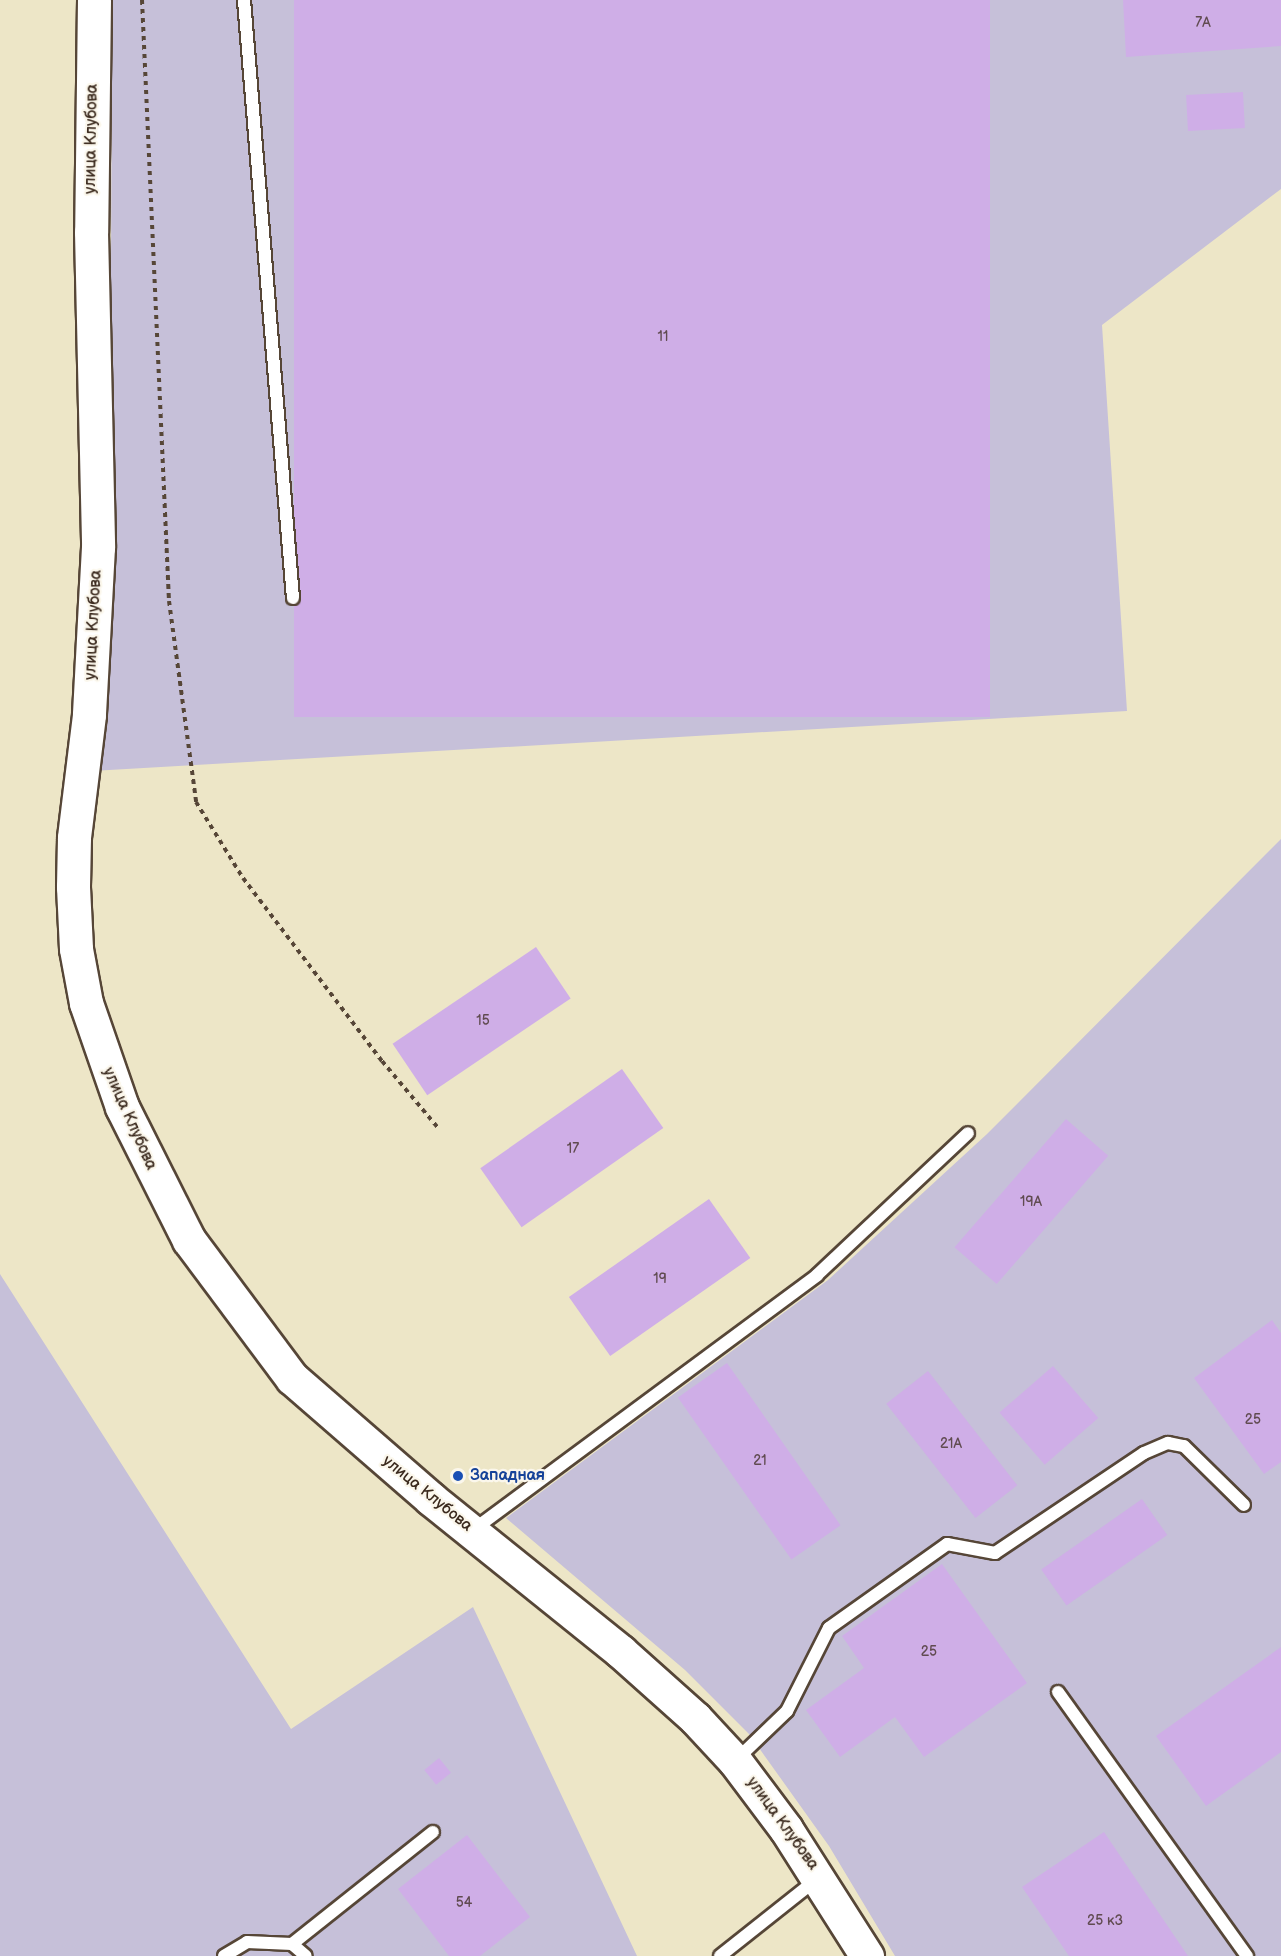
<!DOCTYPE html>
<meta charset="utf-8">
<style>
body{margin:0}
#map{position:relative;width:1281px;height:1956px;overflow:hidden;background:#ede6c7;font-family:"Balsamiq Sans",sans-serif}
div>[style]{position:absolute}
.industrial>*{inset:0;background:#c6c0d9}
.building>*{inset:0;background:#cfaee7;transform-origin:0 0}
.path>*{height:4px;margin-top:-2px;transform-origin:0;background:repeating-linear-gradient(90deg,#564637 0 4.5px,transparent 0 9px)}
.roads{filter:drop-shadow(2px 0 #564637) drop-shadow(-2px 0 #564637) drop-shadow(0 2px #564637) drop-shadow(0 -2px #564637)}
.lane>*{height:12px;margin:-6px;padding:0 6px;transform-origin:6px;border-radius:6px;background:#fff}
.secondary>*{height:33px;margin:-16.5px;padding:0 16.5px;transform-origin:16.5px;border-radius:16.5px;background:#fff}
.dots>*{width:16px;height:16px;translate:-50% -50%;box-sizing:border-box;border:3px solid #fbf7ec;border-radius:50%}
span{translate:-50% -50%;white-space:nowrap;text-align:center;line-height:1.15;-webkit-text-stroke:4.5px #fbf7ec;paint-order:stroke}
.number-label{font-size:14px;color:#604b50}
.number-label span{-webkit-text-stroke-width:0}
.street-label{font-size:16px;color:#3b2a1e}
.transit-label{font-size:16px;color:#164399;font-weight:700}
.left{translate:0 -50%;text-align:left}
</style>
<div id="map">
<div class="industrial">
<i style="clip-path:polygon(112px 0,1281px 0,1281px 189px,1102px 325px,1127px 711px,92px 771px,110px 545px)"></i>
<i style="clip-path:polygon(1281px 839px,1281px 1956px,895px 1956px,829px 1846px,749px 1734px,685px 1670px,506px 1518px,828px 1280px,987px 1134px)"></i>
<i style="clip-path:polygon(0 1274px,291px 1729px,473px 1607px,637px 1956px,0 1956px)"></i>
</div>
<div class="building">
<i style="left:294px;top:0;width:696px;height:717px"></i>
<i style="clip-path:polygon(1123px 0,1281px 0,1281px 46px,1126px 57px)"></i>
<i style="left:1243px;top:92px;width:36px;height:57px;rotate:87deg"></i>
<i style="left:536px;top:947px;width:62px;height:173px;rotate:56deg"></i>
<i style="left:622px;top:1069px;width:72px;height:173px;rotate:55deg"></i>
<i style="left:1066px;top:1119px;width:56px;height:170px;rotate:41deg"></i>
<i style="left:709px;top:1199px;width:72px;height:171px;rotate:55deg"></i>
<i style="clip-path:polygon(1272px 1320px,1281px 1333px,1281px 1462px,1264px 1474px,1194px 1378px)"></i>
<i style="left:727px;top:1363px;width:198px;height:60px;rotate:55deg"></i>
<i style="left:1053px;top:1366px;width:69px;height:71px;rotate:49deg"></i>
<i style="left:928px;top:1371px;width:145px;height:53px;rotate:52deg"></i>
<i style="left:1142px;top:1499px;width:44px;height:123px;rotate:55deg"></i>
<i style="clip-path:polygon(942px 1564px,1027px 1683px,924px 1757px,895px 1717px,840px 1757px,806px 1710px,864px 1668px,842px 1636px)"></i>
<i style="clip-path:polygon(1281px 1647px,1281px 1752px,1206px 1806px,1156px 1736px)"></i>
<i style="left:439px;top:1758px;width:19px;height:19px;rotate:51deg"></i>
<i style="clip-path:polygon(1104px 1832px,1188px 1956px,1069px 1956px,1022px 1887px)"></i>
<i style="clip-path:polygon(467px 1835px,530px 1917px,480px 1956px,449px 1956px,398px 1889px)"></i>
</div>
<div class="path">
<i style="left:142px;top:0;width:602px;rotate:87.43deg"></i>
<i style="left:169px;top:601px;width:203px;rotate:82.3deg"></i>
<i style="left:196px;top:802px;width:89px;rotate:58.3deg"></i>
<i style="left:243px;top:878px;width:230px;rotate:52.8deg"></i>
<i style="left:382px;top:1061px;width:89px;rotate:50deg"></i>
</div>
<div class="roads">
<div class="lane">
<i style="left:244px;top:0;width:600px;rotate:85.32deg"></i>
<i style="left:473px;top:1530px;width:428px;rotate:-36.5deg"></i>
<i style="left:817px;top:1275px;width:207px;rotate:-43.2deg"></i>
<i style="left:1058px;top:1692px;width:325px;rotate:54.4deg"></i>
<i style="left:735px;top:1761px;width:72px;rotate:-43.9deg"></i>
<i style="left:787px;top:1711px;width:93px;rotate:-63.2deg"></i>
<i style="left:829px;top:1628px;width:145px;rotate:-35.4deg"></i>
<i style="left:947px;top:1544px;width:49px;rotate:10.6deg"></i>
<i style="left:995px;top:1553px;width:179px;rotate:-33.9deg"></i>
<i style="left:1144px;top:1453px;width:26px;rotate:-23deg"></i>
<i style="left:1168px;top:1443px;width:16px;rotate:11deg"></i>
<i style="left:1184px;top:1446px;width:84px;rotate:44.5deg"></i>
<i style="left:292px;top:1944px;width:180px;rotate:-38.5deg"></i>
<i style="left:224px;top:1956px;width:27px;rotate:-31deg"></i>
<i style="left:247px;top:1942px;width:45px;rotate:2.5deg"></i>
<i style="left:292px;top:1944px;width:18px;rotate:41deg"></i>
<i style="left:720px;top:1956px;width:124px;rotate:-38.4deg"></i>
</div>
<div class="secondary">
<i style="left:94px;top:0;width:232px;rotate:90.7deg"></i>
<i style="left:91px;top:232px;width:315px;rotate:88.7deg"></i>
<i style="left:98px;top:547px;width:168px;rotate:93.1deg"></i>
<i style="left:89px;top:715px;width:124px;rotate:97deg"></i>
<i style="left:74px;top:838px;width:49px;rotate:91.2deg"></i>
<i style="left:73px;top:887px;width:62px;rotate:87.2deg"></i>
<i style="left:76px;top:949px;width:55px;rotate:79.5deg"></i>
<i style="left:86px;top:1003px;width:110px;rotate:70.9deg"></i>
<i style="left:122px;top:1107px;width:149px;rotate:63.3deg"></i>
<i style="left:189px;top:1240px;width:172px;rotate:53.3deg"></i>
<i style="left:292px;top:1378px;width:184px;rotate:41deg"></i>
<i style="left:431px;top:1499px;width:243px;rotate:38.8deg"></i>
<i style="left:620px;top:1651px;width:101px;rotate:41.8deg"></i>
<i style="left:695px;top:1718px;width:59px;rotate:47.1deg"></i>
<i style="left:735px;top:1761px;width:85px;rotate:53.1deg"></i>
<i style="left:786px;top:1829px;width:151px;rotate:57.5deg"></i>
</div>
</div>
<div class="dots">
<i style="left:458px;top:1476px;background:#1a4fb4"></i>
</div>
<div class="number-label">
<span style="left:1203px;top:23px">7А</span>
<span style="left:663px;top:337px">11</span>
<span style="left:483px;top:1021px">15</span>
<span style="left:573px;top:1149px">17</span>
<span style="left:1031px;top:1202px">19А</span>
<span style="left:660px;top:1279px">19</span>
<span style="left:1253px;top:1420px">25</span>
<span style="left:951px;top:1444px">21А</span>
<span style="left:760px;top:1461px">21</span>
<span style="left:929px;top:1652px">25</span>
<span style="left:464px;top:1903px">54</span>
<span style="left:1105px;top:1921px">25 к3</span>
</div>
<div class="street-label">
<span style="left:92px;top:139px;rotate:-89deg">улица Клубова</span>
<span style="left:94px;top:625px;rotate:-87deg">улица Клубова</span>
<span style="left:129px;top:1119px;rotate:66deg">улица Клубова</span>
<span style="left:427px;top:1494px;rotate:39deg">улица Клубова</span>
<span style="left:782px;top:1824px;rotate:54deg">улица Клубова</span>
</div>
<div class="transit-label">
<span class="left" style="left:470px;top:1476px">Западная</span>
</div>
</div>
